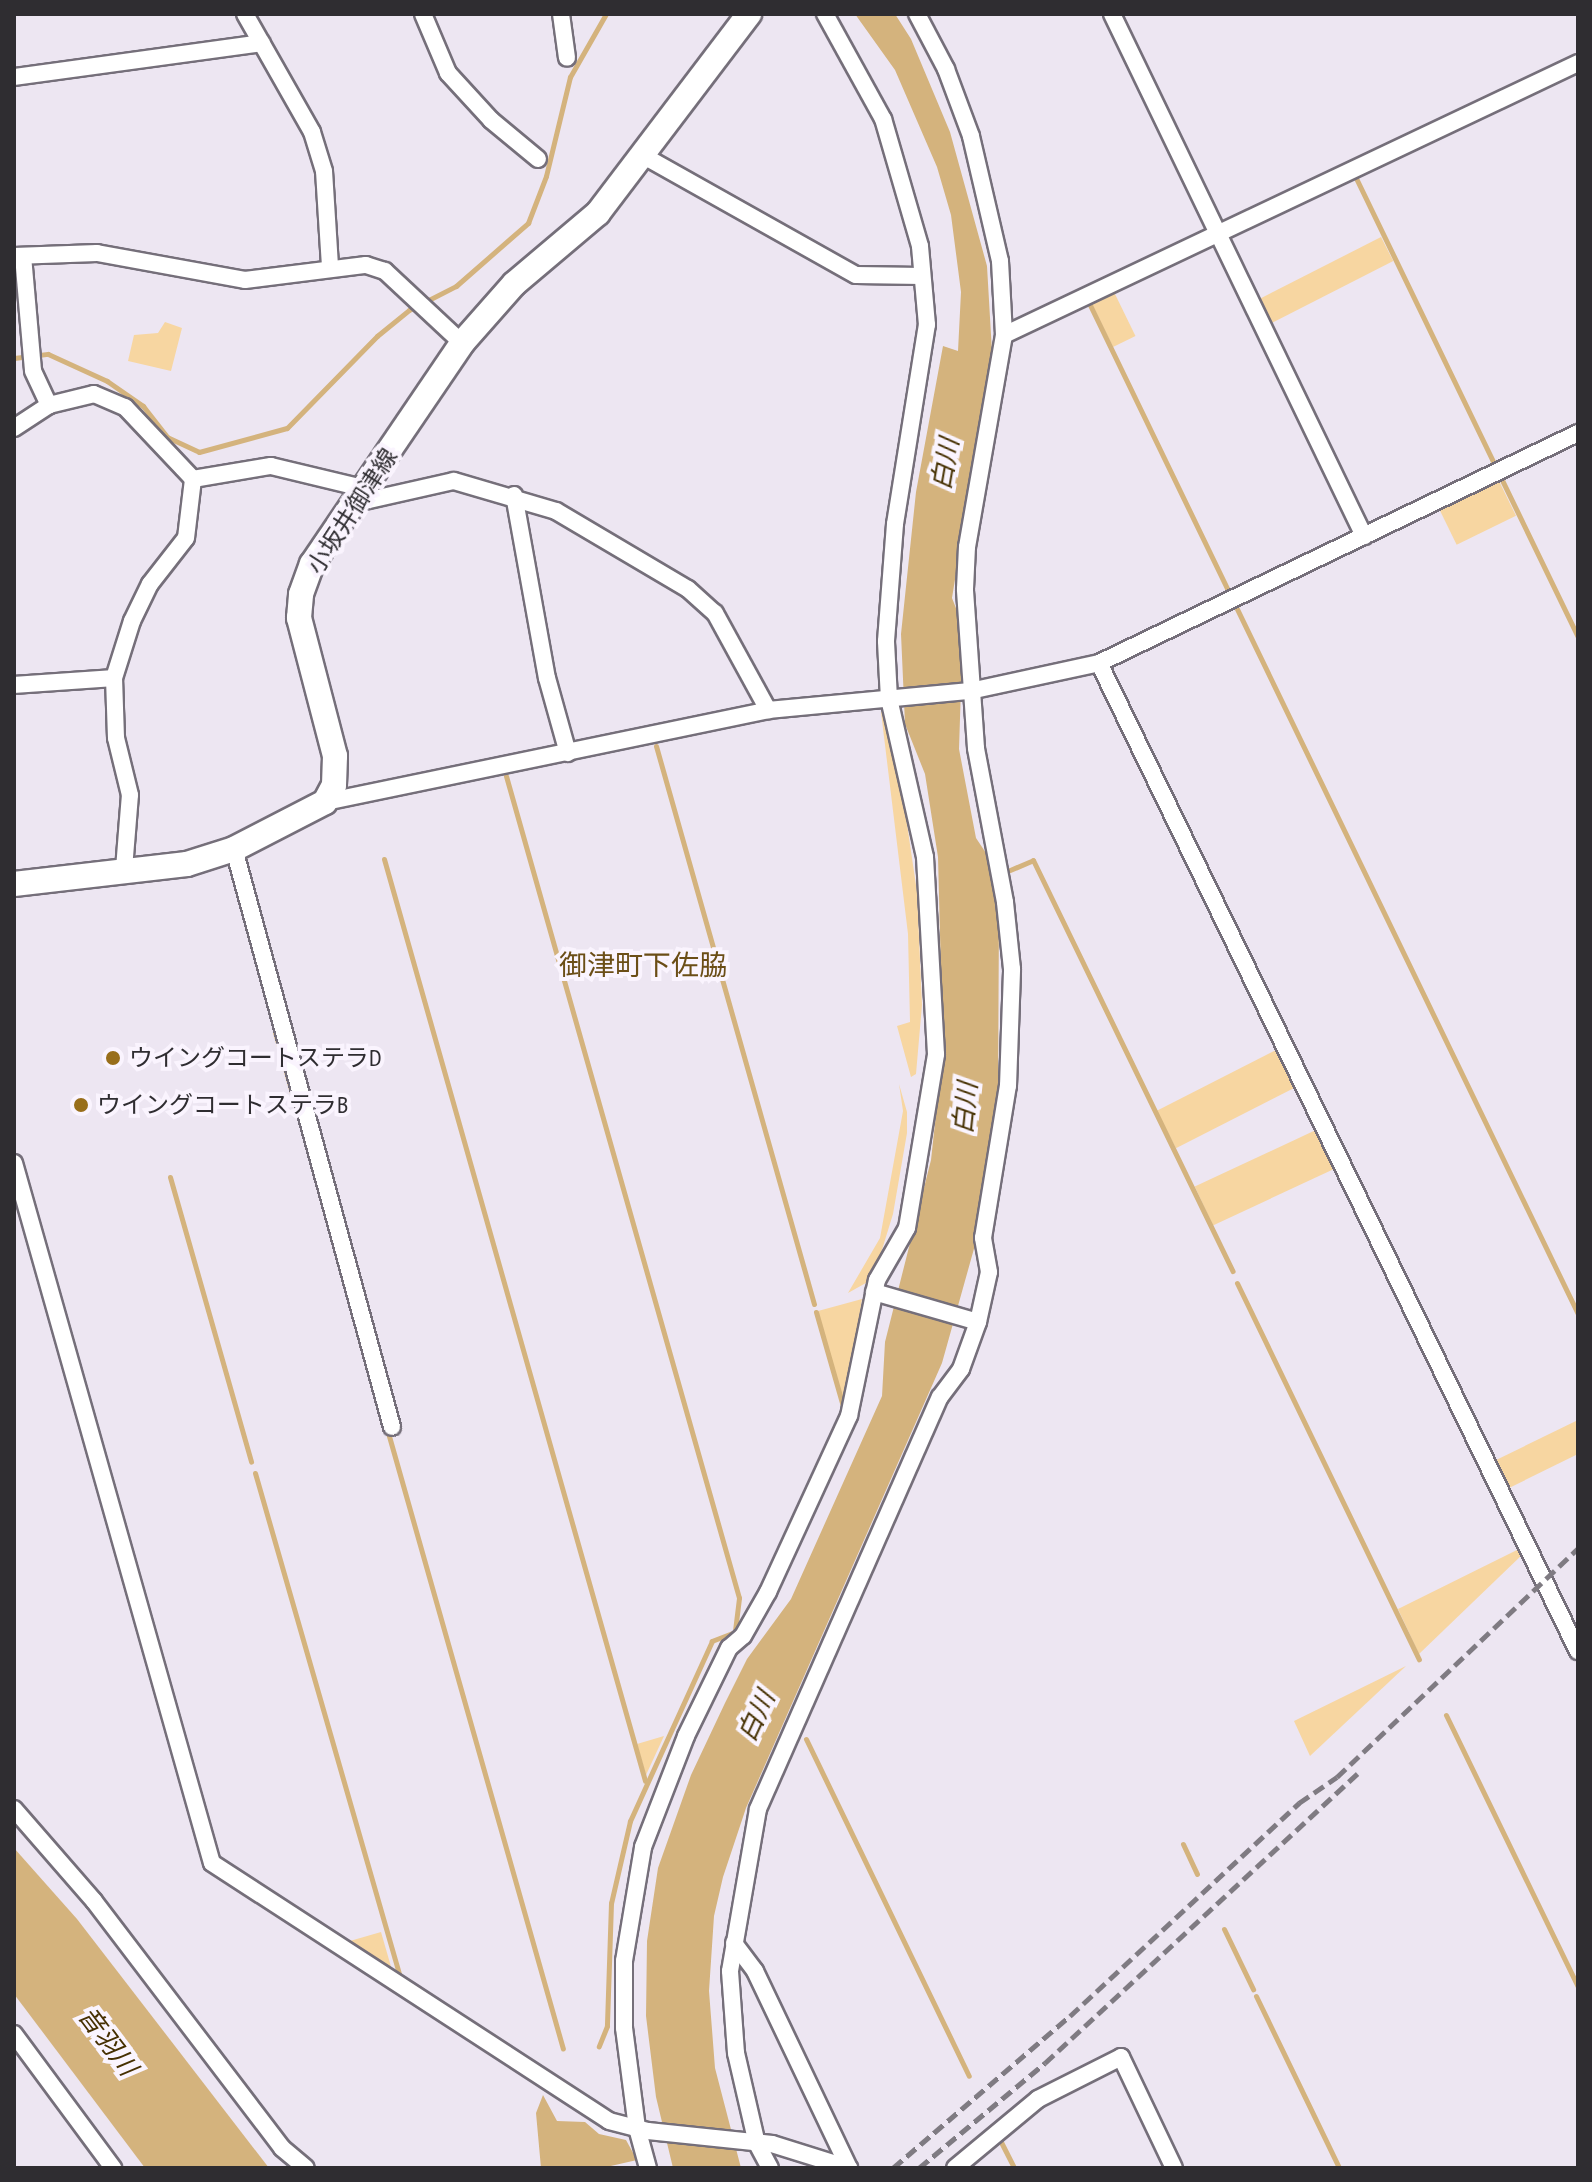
<!DOCTYPE html>
<meta charset="utf-8">
<style>
body{margin:0}
#map{position:relative;width:1592px;height:2182px;overflow:hidden;background:#ede6f2;font-family:"PT Sans Narrow","Noto Sans JP",sans-serif}
div>[style]{position:absolute}
.green>*{inset:0;background:#f7d6a1;transform-origin:0 0}
.water>*{inset:0;background:#d4b37d}
.stream>*{height:5px;margin:-2.5px;padding:0 2.5px;transform-origin:2.5px;border-radius:2.5px;background:#d4b37d}
.roads{filter:drop-shadow(2px 0 #756f7a) drop-shadow(-2px 0 #756f7a) drop-shadow(0 2px #756f7a) drop-shadow(0 -2px #756f7a)}
.street>*{height:16px;margin:-8px;padding:0 8px;transform-origin:8px;border-radius:8px;background:#fff}
.secondary>*{height:24px;margin:-12px;padding:0 12px;transform-origin:12px;border-radius:12px;background:#fff}
.rail>*{height:5px;margin-top:-2.5px;transform-origin:0;background:repeating-linear-gradient(90deg,#7f7b82 0 12px,transparent 0 18px)}
.dots>*{width:22px;height:22px;translate:-50% -50%;box-sizing:border-box;border:4px solid #faf4fe;border-radius:50%}
span{translate:-50% -50%;white-space:nowrap;text-align:center;line-height:1.15;-webkit-text-stroke:8px #faf4fe;paint-order:stroke}
.street-label{font-size:24px;color:#2f2d31}
.poi-label{font-size:24px;color:#2f2d31}
.left{translate:0 -50%;text-align:left}
.water-label{font-size:26px;color:#463002;font-style:italic}
.quarter-label{font-size:28px;color:#6b4e17}
.frame{position:absolute;inset:0;border:16px solid #2f2d31;pointer-events:none}
</style>
<div id="map">
<div class="green">
<i style="left:1381px;top:237px;width:27px;height:138px;rotate:63deg"></i>
<i style="left:1114px;top:292px;width:49px;height:25px;rotate:64deg"></i>
<i style="clip-path:polygon(165px 322px,182px 328px,171px 371px,128px 361px,134px 335px,158px 333px)"></i>
<i style="left:1498px;top:479px;width:41px;height:66px;rotate:64deg"></i>
<i style="clip-path:polygon(881px 712px,887px 712px,893px 729px,917px 892px,922px 1005px,916px 1074px,911px 1077px,897px 1026px,910px 1022px,908px 934px)"></i>
<i style="left:1278px;top:1049px;width:42px;height:136px;rotate:63deg"></i>
<i style="clip-path:polygon(899px 1084px,907px 1112px,907px 1133px,893px 1214px,873px 1279px,848px 1293px,880px 1238px,903px 1111px)"></i>
<i style="left:1318px;top:1129px;width:43px;height:136px;rotate:65deg"></i>
<i style="clip-path:polygon(862px 1299px,845px 1415px,759px 1593px,845px 1408px,818px 1311px)"></i>
<i style="clip-path:polygon(1578px 1420px,1578px 1454px,1507px 1489px,1494px 1461px)"></i>
<i style="clip-path:polygon(1521px 1548px,1524px 1553px,1419px 1654px,1398px 1609px)"></i>
<i style="clip-path:polygon(1406px 1666px,1310px 1756px,1294px 1721px)"></i>
<i style="clip-path:polygon(664px 1736px,646px 1775px,637px 1744px)"></i>
<i style="clip-path:polygon(381px 1932px,394px 1977px,343px 1943px)"></i>
</div>
<div class="water">
<i style="clip-path:polygon(855px 14px,895px 14px,911px 39px,950px 132px,987px 266px,992px 352px,952px 598px,963px 626px,959px 749px,976px 838px,988px 856px,999px 911px,998px 1099px,977px 1238px,942px 1363px,746px 1808px,723px 1877px,714px 1916px,709px 1991px,715px 2068px,741px 2168px,673px 2168px,656px 2097px,646px 2016px,647px 1941px,658px 1868px,691px 1775px,725px 1703px,747px 1659px,791px 1599px,882px 1396px,885px 1342px,931px 1160px,943px 1050px,938px 857px,925px 774px,905px 724px,901px 634px,916px 492px,943px 346px,958px 351px,961px 292px,951px 215px,937px 167px,895px 70px)"></i>
<i style="clip-path:polygon(14px 1848px,77px 1919px,269px 2168px,145px 2168px,14px 1994px)"></i>
<i style="clip-path:polygon(543px 2095px,557px 2121px,585px 2122px,599px 2134px,626px 2140px,637px 2160px,602px 2168px,541px 2168px,536px 2113px)"></i>
</div>
<div class="stream">
<i style="left:1355px;top:176px;width:512px;rotate:64.19deg"></i>
<i style="left:1090px;top:305px;width:1121px;rotate:64.19deg"></i>
<i style="left:14px;top:358px;width:34px;rotate:-7deg"></i>
<i style="left:48px;top:354px;width:65px;rotate:24.6deg"></i>
<i style="left:107px;top:381px;width:44px;rotate:34.8deg"></i>
<i style="left:143px;top:406px;width:39px;rotate:52deg"></i>
<i style="left:167px;top:437px;width:35px;rotate:25deg"></i>
<i style="left:199px;top:452px;width:91px;rotate:-15.3deg"></i>
<i style="left:287px;top:428px;width:129px;rotate:-45.6deg"></i>
<i style="left:377px;top:336px;width:41px;rotate:-39.1deg"></i>
<i style="left:409px;top:310px;width:53px;rotate:-27.1deg"></i>
<i style="left:456px;top:286px;width:96px;rotate:-41.2deg"></i>
<i style="left:528px;top:223px;width:50px;rotate:-69deg"></i>
<i style="left:546px;top:176px;width:102px;rotate:-76.4deg"></i>
<i style="left:570px;top:77px;width:73px;rotate:-60.3deg"></i>
<i style="left:656px;top:746px;width:580px;rotate:74.19deg"></i>
<i style="left:506px;top:776px;width:854px;rotate:74.17deg"></i>
<i style="left:739px;top:1598px;width:34px;rotate:97deg"></i>
<i style="left:735px;top:1632px;width:25px;rotate:159deg"></i>
<i style="left:712px;top:1641px;width:198px;rotate:114.5deg"></i>
<i style="left:630px;top:1821px;width:84px;rotate:103deg"></i>
<i style="left:611px;top:1903px;width:123px;rotate:91.9deg"></i>
<i style="left:607px;top:2026px;width:22px;rotate:112deg"></i>
<i style="left:384px;top:859px;width:958px;rotate:74.19deg"></i>
<i style="left:1010px;top:870px;width:25px;rotate:-23deg"></i>
<i style="left:1033px;top:860px;width:457px;rotate:64.1deg"></i>
<i style="left:275px;top:1032px;width:71px;rotate:74.4deg"></i>
<i style="left:170px;top:1177px;width:296px;rotate:74.1deg"></i>
<i style="left:1237px;top:1283px;width:418px;rotate:64.2deg"></i>
<i style="left:816px;top:1312px;width:98px;rotate:74deg"></i>
<i style="left:387px;top:1429px;width:644px;rotate:74.15deg"></i>
<i style="left:255px;top:1473px;width:524px;rotate:73.95deg"></i>
<i style="left:1446px;top:1715px;width:302px;rotate:64.1deg"></i>
<i style="left:806px;top:1739px;width:374px;rotate:64.2deg"></i>
<i style="left:1183px;top:1844px;width:33px;rotate:65deg"></i>
<i style="left:1224px;top:1929px;width:67px;rotate:64.2deg"></i>
<i style="left:1256px;top:1996px;width:191px;rotate:64.2deg"></i>
<i style="left:1001px;top:2142px;width:29px;rotate:63deg"></i>
</div>
<div class="roads">
<div class="street">
<i style="left:245px;top:14px;width:136px;rotate:60.4deg"></i>
<i style="left:312px;top:132px;width:41px;rotate:72.9deg"></i>
<i style="left:324px;top:171px;width:95px;rotate:86.4deg"></i>
<i style="left:423px;top:14px;width:64px;rotate:67deg"></i>
<i style="left:448px;top:73px;width:64px;rotate:47.5deg"></i>
<i style="left:491px;top:120px;width:61px;rotate:39.7deg"></i>
<i style="left:561px;top:14px;width:44px;rotate:82.2deg"></i>
<i style="left:1112px;top:14px;width:580px;rotate:64.23deg"></i>
<i style="left:14px;top:77px;width:250px;rotate:-7.8deg"></i>
<i style="left:642px;top:155px;width:245px;rotate:29.3deg"></i>
<i style="left:856px;top:275px;width:66px;rotate:0.9deg"></i>
<i style="left:14px;top:256px;width:83px;rotate:-2.1deg"></i>
<i style="left:97px;top:253px;width:150px;rotate:10.3deg"></i>
<i style="left:245px;top:280px;width:122px;rotate:-7.1deg"></i>
<i style="left:366px;top:265px;width:20px;rotate:18deg"></i>
<i style="left:385px;top:271px;width:105px;rotate:43.1deg"></i>
<i style="left:23px;top:256px;width:115px;rotate:85deg"></i>
<i style="left:33px;top:371px;width:38px;rotate:65deg"></i>
<i style="left:1004px;top:335px;width:635px;rotate:-25.35deg"></i>
<i style="left:14px;top:428px;width:42px;rotate:-33.3deg"></i>
<i style="left:49px;top:405px;width:46px;rotate:-13.7deg"></i>
<i style="left:94px;top:394px;width:34px;rotate:23deg"></i>
<i style="left:125px;top:407px;width:99px;rotate:46.6deg"></i>
<i style="left:193px;top:479px;width:79px;rotate:-9.5deg"></i>
<i style="left:271px;top:466px;width:99px;rotate:13.5deg"></i>
<i style="left:514px;top:495px;width:186px;rotate:79.8deg"></i>
<i style="left:547px;top:678px;width:78px;rotate:74.4deg"></i>
<i style="left:356px;top:503px;width:100px;rotate:-12.7deg"></i>
<i style="left:454px;top:481px;width:106px;rotate:16.4deg"></i>
<i style="left:556px;top:511px;width:153px;rotate:30.6deg"></i>
<i style="left:688px;top:589px;width:36px;rotate:42deg"></i>
<i style="left:715px;top:613px;width:111px;rotate:61.3deg"></i>
<i style="left:1099px;top:663px;width:1098px;rotate:64.14deg"></i>
<i style="left:14px;top:685px;width:100px;rotate:-4deg"></i>
<i style="left:325px;top:802px;width:452px;rotate:-11.7deg"></i>
<i style="left:768px;top:710px;width:203px;rotate:-5.4deg"></i>
<i style="left:970px;top:691px;width:132px;rotate:-12.2deg"></i>
<i style="left:1099px;top:663px;width:531px;rotate:-25.65deg"></i>
<i style="left:234px;top:849px;width:599px;rotate:74.71deg"></i>
<i style="left:124px;top:869px;width:74px;rotate:-85.4deg"></i>
<i style="left:130px;top:795px;width:59px;rotate:-103.8deg"></i>
<i style="left:116px;top:738px;width:60px;rotate:-91.9deg"></i>
<i style="left:114px;top:678px;width:60px;rotate:-72.5deg"></i>
<i style="left:132px;top:621px;width:41px;rotate:-64.1deg"></i>
<i style="left:150px;top:584px;width:58px;rotate:-52deg"></i>
<i style="left:186px;top:538px;width:59px;rotate:-83.2deg"></i>
<i style="left:14px;top:1163px;width:727px;rotate:74.21deg"></i>
<i style="left:212px;top:1863px;width:473px;rotate:33deg"></i>
<i style="left:609px;top:2121px;width:40px;rotate:14.4deg"></i>
<i style="left:648px;top:2131px;width:125px;rotate:6deg"></i>
<i style="left:772px;top:2144px;width:81px;rotate:17.3deg"></i>
<i style="left:874px;top:1292px;width:108px;rotate:16.1deg"></i>
<i style="left:14px;top:1809px;width:122px;rotate:49deg"></i>
<i style="left:94px;top:1901px;width:310px;rotate:52.7deg"></i>
<i style="left:282px;top:2148px;width:31px;rotate:40deg"></i>
<i style="left:734px;top:1943px;width:35px;rotate:53deg"></i>
<i style="left:755px;top:1971px;width:218px;rotate:64.5deg"></i>
<i style="left:14px;top:2034px;width:167px;rotate:53.5deg"></i>
<i style="left:648px;top:2168px;width:41px;rotate:-105.4deg"></i>
<i style="left:637px;top:2128px;width:101px;rotate:-97.4deg"></i>
<i style="left:624px;top:2028px;width:67px;rotate:-90deg"></i>
<i style="left:624px;top:1961px;width:116px;rotate:-80.5deg"></i>
<i style="left:643px;top:1847px;width:119px;rotate:-68.8deg"></i>
<i style="left:686px;top:1736px;width:98px;rotate:-64deg"></i>
<i style="left:729px;top:1648px;width:18px;rotate:-41deg"></i>
<i style="left:743px;top:1636px;width:51px;rotate:-60.4deg"></i>
<i style="left:768px;top:1592px;width:194px;rotate:-65.3deg"></i>
<i style="left:849px;top:1416px;width:139px;rotate:-78.4deg"></i>
<i style="left:877px;top:1280px;width:60px;rotate:-60deg"></i>
<i style="left:907px;top:1228px;width:176px;rotate:-80.5deg"></i>
<i style="left:936px;top:1054px;width:197px;rotate:-93.2deg"></i>
<i style="left:925px;top:857px;width:162px;rotate:-102.8deg"></i>
<i style="left:889px;top:699px;width:58px;rotate:-93deg"></i>
<i style="left:886px;top:641px;width:117px;rotate:-85.6deg"></i>
<i style="left:895px;top:524px;width:202px;rotate:-80.9deg"></i>
<i style="left:927px;top:325px;width:79px;rotate:-95.1deg"></i>
<i style="left:920px;top:246px;width:132px;rotate:-106.2deg"></i>
<i style="left:883px;top:119px;width:120px;rotate:-118.9deg"></i>
<i style="left:770px;top:2168px;width:27px;rotate:-118deg"></i>
<i style="left:757px;top:2144px;width:93px;rotate:-103deg"></i>
<i style="left:736px;top:2053px;width:82px;rotate:-94.2deg"></i>
<i style="left:730px;top:1971px;width:164px;rotate:-80.2deg"></i>
<i style="left:758px;top:1809px;width:450px;rotate:-66.2deg"></i>
<i style="left:940px;top:1397px;width:35px;rotate:-53deg"></i>
<i style="left:961px;top:1369px;width:50px;rotate:-70.1deg"></i>
<i style="left:978px;top:1322px;width:51px;rotate:-77.6deg"></i>
<i style="left:989px;top:1272px;width:35px;rotate:-100deg"></i>
<i style="left:983px;top:1238px;width:154px;rotate:-80.7deg"></i>
<i style="left:1008px;top:1086px;width:117px;rotate:-88deg"></i>
<i style="left:1012px;top:969px;width:67px;rotate:-96deg"></i>
<i style="left:1005px;top:902px;width:157px;rotate:-100.7deg"></i>
<i style="left:976px;top:748px;width:159px;rotate:-94deg"></i>
<i style="left:965px;top:589px;width:42px;rotate:-87.3deg"></i>
<i style="left:967px;top:547px;width:215px;rotate:-80.1deg"></i>
<i style="left:1004px;top:335px;width:74px;rotate:-93.1deg"></i>
<i style="left:1000px;top:261px;width:128px;rotate:-103.1deg"></i>
<i style="left:971px;top:136px;width:72px;rotate:-110.5deg"></i>
<i style="left:946px;top:69px;width:62px;rotate:-117.8deg"></i>
<i style="left:955px;top:2168px;width:108px;rotate:-39.7deg"></i>
<i style="left:1038px;top:2099px;width:93px;rotate:-26.8deg"></i>
<i style="left:1121px;top:2057px;width:123px;rotate:64.5deg"></i>
</div>
<div class="secondary">
<i style="left:14px;top:884px;width:174px;rotate:-6.6deg"></i>
<i style="left:187px;top:864px;width:49px;rotate:-17.7deg"></i>
<i style="left:234px;top:849px;width:102px;rotate:-27.3deg"></i>
<i style="left:325px;top:802px;width:19px;rotate:-62deg"></i>
<i style="left:334px;top:785px;width:29px;rotate:-88deg"></i>
<i style="left:335px;top:756px;width:143px;rotate:-104.6deg"></i>
<i style="left:299px;top:618px;width:24px;rotate:-85deg"></i>
<i style="left:301px;top:594px;width:32px;rotate:-70deg"></i>
<i style="left:312px;top:564px;width:267px;rotate:-55.8deg"></i>
<i style="left:462px;top:343px;width:79px;rotate:-48.6deg"></i>
<i style="left:514px;top:284px;width:110px;rotate:-40.2deg"></i>
<i style="left:598px;top:213px;width:250px;rotate:-52.8deg"></i>
</div>
</div>
<div class="rail">
<i style="left:893px;top:2168px;width:233px;rotate:-40.7deg"></i>
<i style="left:1070px;top:2016px;width:313px;rotate:-42.9deg"></i>
<i style="left:1299px;top:1803px;width:46px;rotate:-34.4deg"></i>
<i style="left:1337px;top:1777px;width:332px;rotate:-43.5deg"></i>
<i style="left:919px;top:2168px;width:164px;rotate:-39.8deg"></i>
<i style="left:1045px;top:2063px;width:428px;rotate:-42.8deg"></i>
</div>
<div class="dots">
<i style="left:113px;top:1058px;background:#986e1a"></i>
<i style="left:81px;top:1105px;background:#986e1a"></i>
</div>
<div class="street-label">
<span style="left:352px;top:511px;rotate:-57deg">小坂井御津線</span>
</div>
<div class="poi-label">
<span class="left" style="left:129px;top:1058px">ウイングコートステラD</span>
<span class="left" style="left:97px;top:1105px">ウイングコートステラB</span>
</div>
<div class="water-label">
<span style="left:945px;top:464px;rotate:-80deg">白川</span>
<span style="left:965px;top:1108px;rotate:-84deg">白川</span>
<span style="left:756px;top:1716px;rotate:-65deg">白川</span>
<span style="left:108px;top:2041px;rotate:53deg">音羽川</span>
</div>
<div class="quarter-label">
<span style="left:643px;top:965px">御津町下佐脇</span>
</div>
<div class="frame"></div>
</div>
